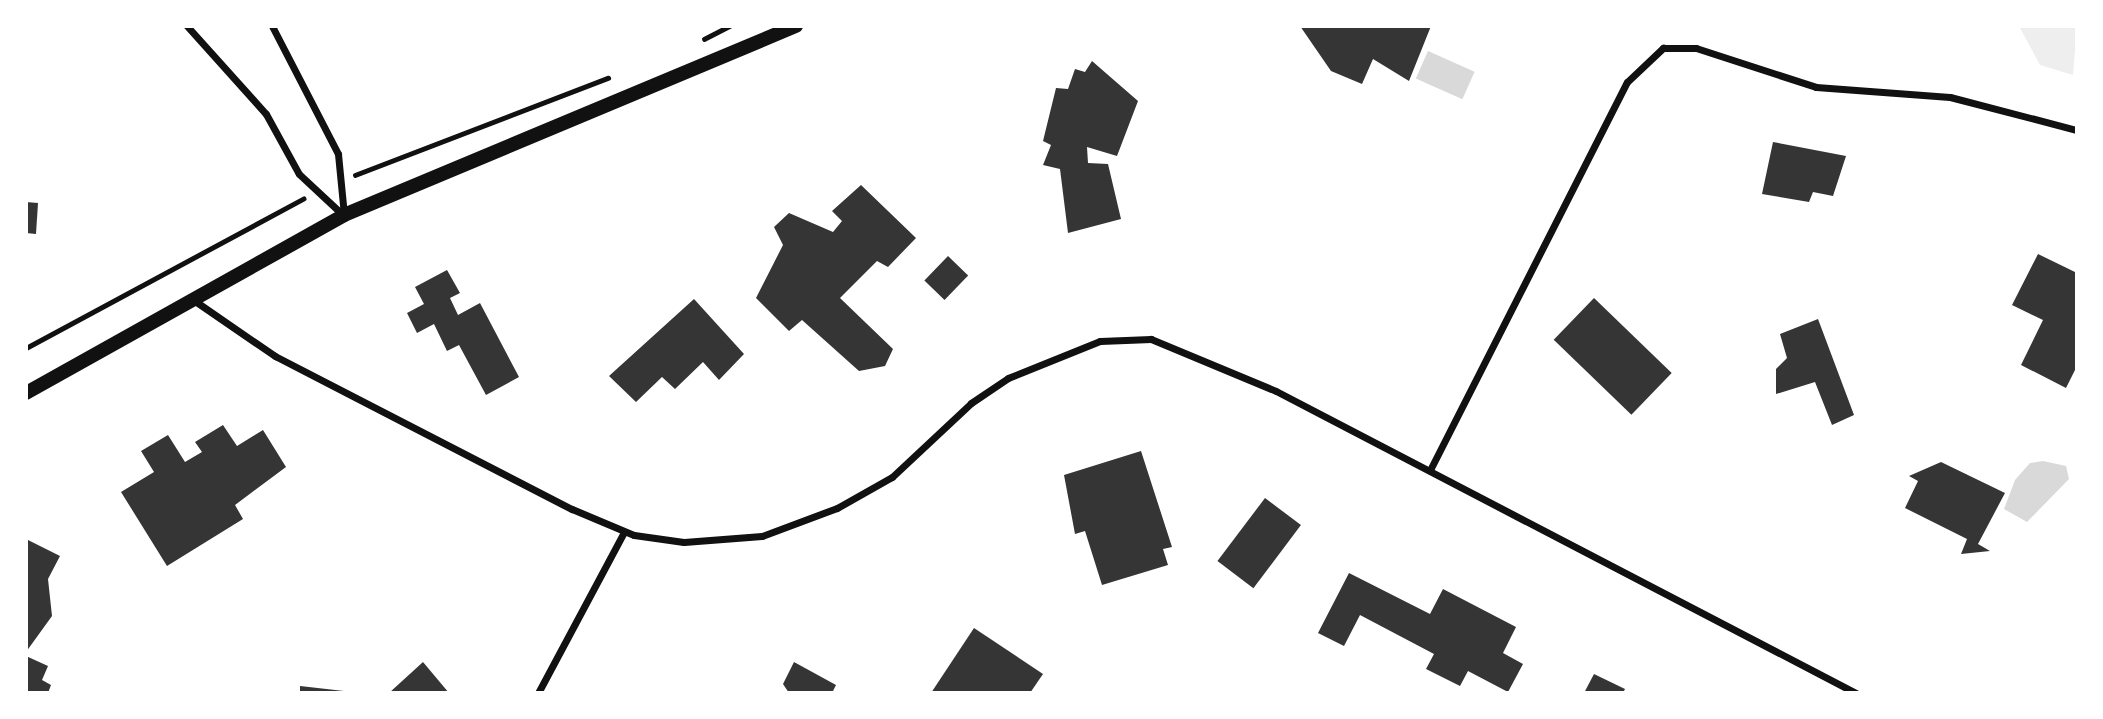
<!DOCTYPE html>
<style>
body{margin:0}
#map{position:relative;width:2103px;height:719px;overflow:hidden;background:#fff;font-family:Arial,sans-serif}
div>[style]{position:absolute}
.green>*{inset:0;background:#eee}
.water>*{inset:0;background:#d9d9d9;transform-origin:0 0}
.building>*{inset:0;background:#353535;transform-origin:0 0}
.path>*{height:4.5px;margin:-2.25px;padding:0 2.25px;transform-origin:2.25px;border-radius:2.25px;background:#111}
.minor>*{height:7px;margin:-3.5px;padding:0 3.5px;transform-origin:3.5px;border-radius:3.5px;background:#111}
.secondary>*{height:14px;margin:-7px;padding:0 7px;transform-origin:7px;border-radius:7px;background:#111}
span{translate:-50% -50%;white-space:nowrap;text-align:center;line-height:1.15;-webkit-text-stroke:7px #fff;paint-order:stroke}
.frame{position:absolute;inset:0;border:28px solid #fff;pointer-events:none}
</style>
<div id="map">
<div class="green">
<i style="clip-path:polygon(2019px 26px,2077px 26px,2073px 75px,2040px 65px)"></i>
</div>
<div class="water">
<i style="left:1428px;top:51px;width:51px;height:30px;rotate:24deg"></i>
<i style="clip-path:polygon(2043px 461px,2066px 466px,2069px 479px,2027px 522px,2004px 509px,2015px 480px,2030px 463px)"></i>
</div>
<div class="building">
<i style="clip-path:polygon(1300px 26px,1431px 26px,1409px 81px,1373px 59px,1362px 84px,1331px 71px)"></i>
<i style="clip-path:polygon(1092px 61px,1138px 101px,1117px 156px,1087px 147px,1088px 163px,1108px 164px,1121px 219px,1068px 233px,1060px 169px,1043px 165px,1051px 145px,1043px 141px,1056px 88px,1068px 89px,1075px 69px,1085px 72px)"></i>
<i style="clip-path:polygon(1773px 142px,1846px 156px,1833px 196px,1813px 192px,1809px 202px,1762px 194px)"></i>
<i style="clip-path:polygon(861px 185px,916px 238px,888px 267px,877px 261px,840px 298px,893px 349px,885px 366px,859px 371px,802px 320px,789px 331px,756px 298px,783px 245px,774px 227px,789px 213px,833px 232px,842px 221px,832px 211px)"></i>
<i style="clip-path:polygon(26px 202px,38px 203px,36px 234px,26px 233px)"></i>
<i style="clip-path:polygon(2038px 254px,2077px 273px,2077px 366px,2066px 388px,2021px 365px,2043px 320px,2012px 305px)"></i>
<i style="left:948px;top:256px;width:28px;height:34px;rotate:44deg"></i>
<i style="clip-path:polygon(447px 270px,460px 293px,450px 298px,458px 315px,480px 303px,519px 377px,486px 395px,459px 345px,447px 351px,434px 324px,417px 333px,407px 313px,424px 304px,415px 287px)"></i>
<i style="left:1594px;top:298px;width:108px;height:58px;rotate:44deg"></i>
<i style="clip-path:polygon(694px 299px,744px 354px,719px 380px,703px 362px,675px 389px,662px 377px,636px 402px,609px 376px)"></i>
<i style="clip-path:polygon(1818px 319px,1854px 415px,1832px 425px,1815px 382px,1776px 394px,1776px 369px,1787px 358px,1780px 334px)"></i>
<i style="clip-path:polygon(223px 425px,237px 446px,263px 430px,286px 467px,235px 505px,243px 519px,167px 566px,121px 492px,154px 472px,141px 451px,168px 435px,185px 462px,202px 452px,195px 442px)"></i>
<i style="clip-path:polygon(1141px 451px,1172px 547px,1163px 549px,1168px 565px,1102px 585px,1085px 531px,1075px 534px,1064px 475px)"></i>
<i style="clip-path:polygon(1941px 462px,2005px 493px,1978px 544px,1990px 551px,1961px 554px,1967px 539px,1905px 508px,1918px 481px,1909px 476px)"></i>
<i style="left:1265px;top:498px;width:45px;height:79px;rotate:37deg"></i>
<i style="clip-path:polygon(26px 539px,60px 556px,48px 579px,52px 616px,26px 652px)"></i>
<i style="clip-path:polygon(1349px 573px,1430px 614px,1443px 589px,1516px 627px,1503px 653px,1523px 664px,1508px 692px,1468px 671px,1460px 686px,1426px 669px,1434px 654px,1360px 615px,1344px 646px,1318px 633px)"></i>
<i style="clip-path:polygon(974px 628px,1043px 674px,1030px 693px,931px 693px)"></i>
<i style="clip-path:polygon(26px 656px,48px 666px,42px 680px,51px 685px,48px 693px,26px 693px)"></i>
<i style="clip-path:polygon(423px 662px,449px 693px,389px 693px)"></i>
<i style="clip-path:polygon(794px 662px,836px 685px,832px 693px,789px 693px,783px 684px)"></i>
<i style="clip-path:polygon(1594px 674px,1625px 689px,1623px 693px,1584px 693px)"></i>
<i style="clip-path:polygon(300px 686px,344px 691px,344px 693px,300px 693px)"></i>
</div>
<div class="path">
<i style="left:704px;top:39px;width:29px;rotate:-27deg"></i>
<i style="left:355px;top:175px;width:271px;rotate:-21deg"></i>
<i style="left:26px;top:348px;width:315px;rotate:-28.3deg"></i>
</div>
<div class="minor">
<i style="left:187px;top:26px;width:118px;rotate:48.1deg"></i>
<i style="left:266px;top:114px;width:68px;rotate:61.2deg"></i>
<i style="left:299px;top:174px;width:60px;rotate:43deg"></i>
<i style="left:272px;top:26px;width:144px;rotate:62.7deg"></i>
<i style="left:338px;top:154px;width:61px;rotate:84.4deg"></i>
<i style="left:192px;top:299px;width:101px;rotate:34.5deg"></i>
<i style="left:275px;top:356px;width:334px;rotate:27.3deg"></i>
<i style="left:572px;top:509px;width:67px;rotate:22.8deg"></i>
<i style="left:634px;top:535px;width:50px;rotate:8deg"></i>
<i style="left:684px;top:542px;width:78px;rotate:-4.4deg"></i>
<i style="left:762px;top:536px;width:80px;rotate:-20.5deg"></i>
<i style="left:837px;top:508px;width:63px;rotate:-29.4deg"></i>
<i style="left:892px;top:477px;width:108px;rotate:-43.1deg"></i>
<i style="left:971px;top:403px;width:45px;rotate:-34deg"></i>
<i style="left:1008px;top:378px;width:99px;rotate:-21.9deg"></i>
<i style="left:1100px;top:341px;width:51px;rotate:-2.2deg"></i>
<i style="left:1151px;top:339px;width:135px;rotate:22.6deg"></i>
<i style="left:1276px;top:391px;width:654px;rotate:27.51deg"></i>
<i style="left:1430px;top:470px;width:435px;rotate:-63.1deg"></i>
<i style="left:1627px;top:82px;width:50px;rotate:-43.4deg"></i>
<i style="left:1663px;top:48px;width:33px"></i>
<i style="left:1696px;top:48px;width:126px;rotate:18deg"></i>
<i style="left:1816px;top:87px;width:134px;rotate:4.3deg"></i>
<i style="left:1950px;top:97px;width:131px;rotate:14.6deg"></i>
<i style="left:538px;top:693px;width:183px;rotate:-61.9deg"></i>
</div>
<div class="secondary">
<i style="left:26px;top:393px;width:364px;rotate:-29.2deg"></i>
<i style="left:344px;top:215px;width:490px;rotate:-22.7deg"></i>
</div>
<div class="frame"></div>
</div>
